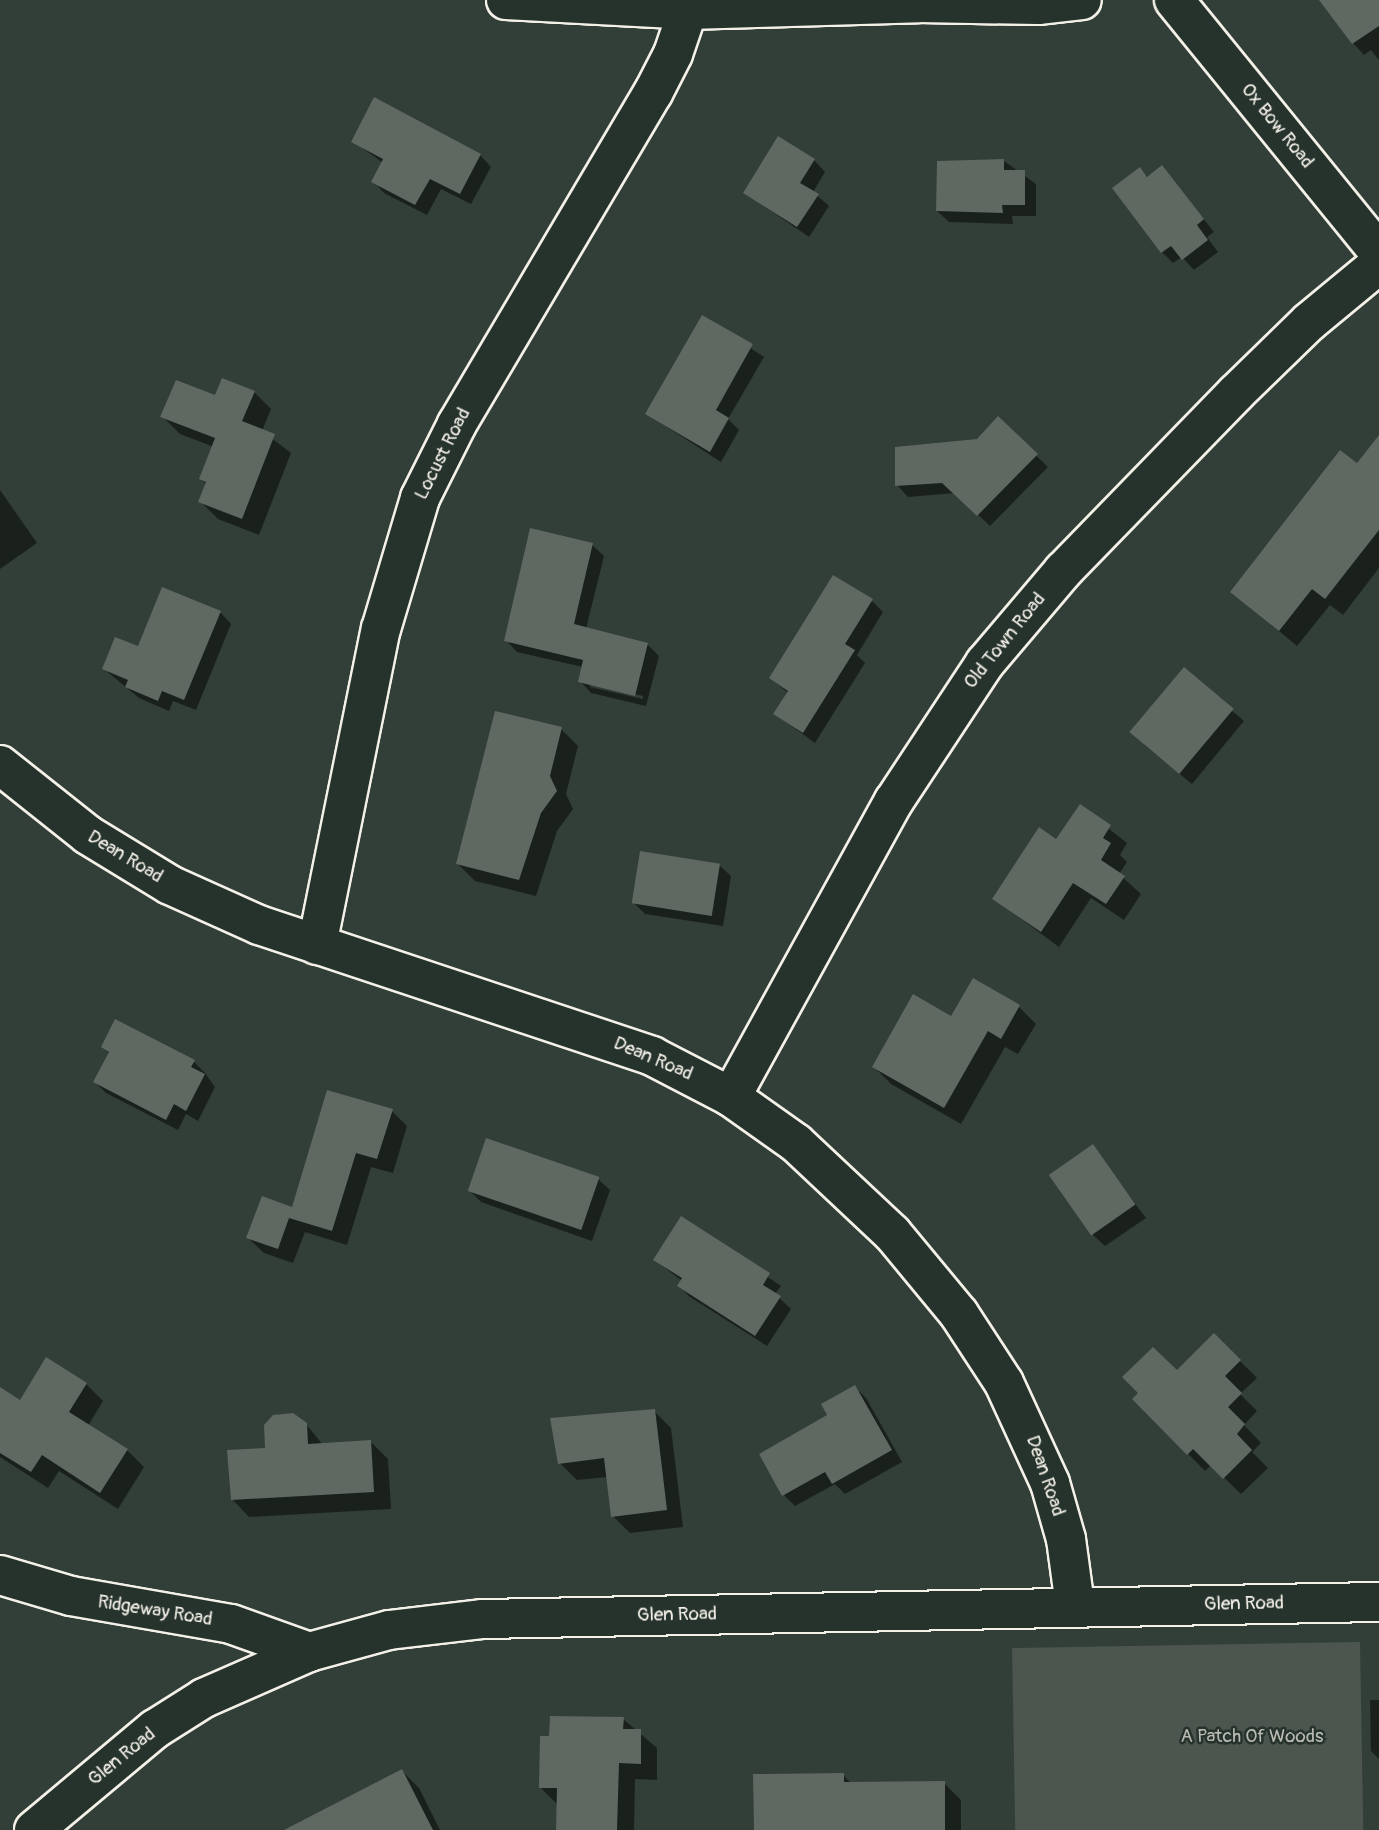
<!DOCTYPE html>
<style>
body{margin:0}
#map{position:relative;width:1379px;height:1830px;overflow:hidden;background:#323e38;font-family:Pangolin,sans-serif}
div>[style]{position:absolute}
.green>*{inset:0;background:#4c564f;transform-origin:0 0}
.shadow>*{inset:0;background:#0007}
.building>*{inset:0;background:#5f6861;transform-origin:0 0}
.roads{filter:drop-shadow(2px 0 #f4f1e8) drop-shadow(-2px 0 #f4f1e8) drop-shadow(0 2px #f4f1e8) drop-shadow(0 -2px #f4f1e8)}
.street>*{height:38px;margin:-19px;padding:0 19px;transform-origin:19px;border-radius:19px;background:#26332d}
.secondary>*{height:38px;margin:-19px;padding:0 19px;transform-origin:19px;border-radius:19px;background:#26332d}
span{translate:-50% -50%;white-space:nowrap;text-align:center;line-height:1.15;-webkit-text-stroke:5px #26332d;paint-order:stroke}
.street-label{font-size:19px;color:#f4f1e8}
.park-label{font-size:19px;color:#b9bbb2}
</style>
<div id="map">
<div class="green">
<i style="left:1360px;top:1642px;width:188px;height:348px;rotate:89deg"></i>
</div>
<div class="shadow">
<i style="clip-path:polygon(1321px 0,1379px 0,1379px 60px,1371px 50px,1364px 55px,1353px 43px)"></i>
<i style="clip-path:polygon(353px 141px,480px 155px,491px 167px,471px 204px,441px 189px,427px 215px,384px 193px,373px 181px,383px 163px)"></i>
<i style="clip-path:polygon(814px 160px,825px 172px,813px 192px,829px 206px,809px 237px,745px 193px)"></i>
<i style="clip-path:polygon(1004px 161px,1036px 184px,1036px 216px,1012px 216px,1013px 224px,949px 222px,937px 211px)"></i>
<i style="clip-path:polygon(1162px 167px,1214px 232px,1207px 237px,1218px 252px,1194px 270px,1182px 257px,1173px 263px,1162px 252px,1140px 169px,1149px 178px)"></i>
<i style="clip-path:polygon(703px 317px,764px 357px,728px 419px,739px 430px,721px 462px,647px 414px)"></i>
<i style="clip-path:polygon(254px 392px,271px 409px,262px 431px,291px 453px,259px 535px,218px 519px,201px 502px,207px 485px,201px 479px,214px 447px,180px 434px,163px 417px,216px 398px)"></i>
<i style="clip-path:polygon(998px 419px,1048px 467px,990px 526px,955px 493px,908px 497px,897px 485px,978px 441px)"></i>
<i style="clip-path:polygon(1379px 438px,1379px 568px,1343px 615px,1330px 605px,1297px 646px,1232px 592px,1358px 466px)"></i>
<i style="clip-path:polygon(0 490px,37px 543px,0 569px)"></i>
<i style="clip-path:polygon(evenodd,592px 545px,604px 556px,586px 629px,647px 644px,659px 656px,646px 706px,591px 693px,580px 681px,583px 667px,517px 652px,506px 640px,592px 545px,590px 683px,643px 696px,643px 699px,590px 687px,590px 683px)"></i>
<i style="clip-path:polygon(872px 601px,883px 612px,857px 655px,865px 663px,815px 743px,775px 714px,788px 693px,771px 678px)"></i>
<i style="clip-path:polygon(220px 612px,231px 624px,196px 710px,173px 701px,169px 711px,139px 698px,104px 669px)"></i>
<i style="clip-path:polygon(1184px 670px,1244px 721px,1192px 784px,1143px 744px)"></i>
<i style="clip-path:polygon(561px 729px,578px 746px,566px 794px,573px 809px,557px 831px,536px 896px,475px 881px,458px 864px)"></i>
<i style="clip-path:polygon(1080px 806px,1127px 843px,1120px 855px,1127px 862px,1119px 874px,1141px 894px,1124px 920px,1091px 898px,1059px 947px,994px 899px,1057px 841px)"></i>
<i style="clip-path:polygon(719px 865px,731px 876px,723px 926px,645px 914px,634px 903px)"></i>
<i style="clip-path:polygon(974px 980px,1019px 1007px,1036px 1024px,1018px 1054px,1005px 1047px,961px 1124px,891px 1084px,874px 1067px,952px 1018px)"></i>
<i style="clip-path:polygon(116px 1022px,194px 1062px,205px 1073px,215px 1087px,198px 1121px,186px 1114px,178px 1130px,106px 1093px,95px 1082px,110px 1054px,103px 1047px)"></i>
<i style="clip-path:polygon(392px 1111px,407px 1126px,393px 1173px,371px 1167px,347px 1245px,305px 1232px,293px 1263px,264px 1253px,248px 1238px,293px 1210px)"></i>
<i style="clip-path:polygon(1092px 1147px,1146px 1218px,1105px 1246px,1093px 1235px)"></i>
<i style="clip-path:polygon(598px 1179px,610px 1190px,592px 1241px,481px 1202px,470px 1191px)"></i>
<i style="clip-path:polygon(681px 1219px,781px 1286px,775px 1294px,791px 1309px,767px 1346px,690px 1297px,679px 1286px,682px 1281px,655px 1260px)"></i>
<i style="clip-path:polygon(1214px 1335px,1257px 1378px,1240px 1394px,1257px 1411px,1244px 1425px,1261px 1443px,1252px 1452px,1268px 1468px,1241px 1494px,1211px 1465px,1205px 1471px,1134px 1399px,1177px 1372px)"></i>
<i style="clip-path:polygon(86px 1384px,103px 1401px,88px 1426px,127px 1450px,144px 1467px,118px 1509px,59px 1471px,48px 1488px,0 1457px,0 1389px,21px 1402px)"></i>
<i style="clip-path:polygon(855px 1387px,866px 1398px,902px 1462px,845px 1494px,835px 1484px,795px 1506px,784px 1495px,830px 1416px)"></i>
<i style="clip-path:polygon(654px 1411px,671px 1428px,683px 1527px,630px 1533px,613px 1516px,608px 1477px,577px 1480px,560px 1463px)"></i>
<i style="clip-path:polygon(306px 1424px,323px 1445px,371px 1442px,388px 1459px,391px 1509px,249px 1517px,232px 1499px,267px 1449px)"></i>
<i style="clip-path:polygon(1370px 1700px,1379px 1700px,1379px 1759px,1371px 1751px)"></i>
<i style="clip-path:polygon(623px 1719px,657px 1748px,657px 1780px,635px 1779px,634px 1830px,557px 1830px,558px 1805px,540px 1787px,551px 1738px)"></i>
<i style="clip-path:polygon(402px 1771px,419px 1788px,440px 1830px,327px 1830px)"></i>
<i style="clip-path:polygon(843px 1775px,852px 1784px,944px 1783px,961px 1800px,961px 1830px,756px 1830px)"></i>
</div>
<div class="building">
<i style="clip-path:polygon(1319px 0,1379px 0,1379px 26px,1352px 44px)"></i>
<i style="clip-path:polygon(374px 97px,481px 154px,460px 194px,430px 179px,415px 205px,371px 182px,383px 159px,351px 142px)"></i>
<i style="clip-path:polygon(778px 136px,815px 159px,800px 183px,819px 194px,797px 227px,743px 193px)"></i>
<i style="clip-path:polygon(1004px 159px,1004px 170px,1025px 170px,1025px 205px,1002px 205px,1003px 213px,936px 211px,937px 161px)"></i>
<i style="clip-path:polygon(1162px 165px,1204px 219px,1197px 225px,1208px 240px,1182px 260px,1171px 246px,1161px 253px,1112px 188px,1140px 167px,1147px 177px)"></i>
<i style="clip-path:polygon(702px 315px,753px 344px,716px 410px,729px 418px,710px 452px,645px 414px)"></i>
<i style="clip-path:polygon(222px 378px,255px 391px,242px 421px,275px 434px,242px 519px,198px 502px,206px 482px,199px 479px,215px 438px,160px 417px,176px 380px,215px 395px)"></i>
<i style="clip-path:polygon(998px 416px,1038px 454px,977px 516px,942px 483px,895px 486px,895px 447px,977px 439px)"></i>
<i style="clip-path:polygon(1379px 435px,1379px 530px,1325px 599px,1312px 589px,1279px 631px,1230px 592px,1340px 450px,1357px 463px)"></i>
<i style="clip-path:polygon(530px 528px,593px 543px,574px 624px,648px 643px,635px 696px,578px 682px,583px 660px,504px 641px)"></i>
<i style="clip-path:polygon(833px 575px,873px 599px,845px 644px,855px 650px,803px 733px,773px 714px,788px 691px,769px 678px)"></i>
<i style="clip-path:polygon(162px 587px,221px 611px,184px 700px,162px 691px,158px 701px,125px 687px,128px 680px,102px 669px,115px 637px,138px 646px)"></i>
<i style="left:1184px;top:667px;width:65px;height:85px;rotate:40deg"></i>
<i style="clip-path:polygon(495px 711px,562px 727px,550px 776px,557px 791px,541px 813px,519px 880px,456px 864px)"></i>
<i style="clip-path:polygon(1080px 804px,1111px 825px,1103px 838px,1111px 843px,1101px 860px,1125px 876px,1106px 904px,1073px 883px,1041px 932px,992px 899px,1039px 827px,1056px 839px)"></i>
<i style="left:640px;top:851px;width:81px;height:53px;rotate:9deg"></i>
<i style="clip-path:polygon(973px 978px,1020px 1005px,1001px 1039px,988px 1031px,944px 1108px,872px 1067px,913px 994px,951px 1016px)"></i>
<i style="clip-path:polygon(115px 1019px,195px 1060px,191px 1067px,205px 1074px,186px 1111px,174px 1104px,166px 1120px,93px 1082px,109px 1052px,101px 1047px)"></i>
<i style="clip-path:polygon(327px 1090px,393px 1109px,377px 1159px,356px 1153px,332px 1231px,289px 1218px,278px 1249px,246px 1238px,262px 1196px,292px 1207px)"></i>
<i style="left:486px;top:1138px;width:120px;height:56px;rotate:19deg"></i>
<i style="left:1093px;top:1144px;width:74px;height:54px;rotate:55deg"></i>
<i style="clip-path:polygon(681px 1216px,770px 1273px,763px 1285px,781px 1296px,755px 1336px,677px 1286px,682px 1278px,653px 1260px)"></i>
<i style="clip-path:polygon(1214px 1333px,1241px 1360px,1225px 1376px,1242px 1393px,1228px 1407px,1245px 1424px,1237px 1434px,1252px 1450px,1223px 1479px,1193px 1449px,1187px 1455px,1132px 1399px,1138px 1393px,1122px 1377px,1153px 1347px,1177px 1370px)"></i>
<i style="clip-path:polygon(46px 1357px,87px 1383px,69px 1412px,128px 1449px,100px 1493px,42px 1455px,31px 1472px,0 1453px,0 1387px,20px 1400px)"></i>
<i style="clip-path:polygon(855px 1385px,892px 1450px,832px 1484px,825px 1472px,782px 1496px,759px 1454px,827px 1415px,821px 1404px)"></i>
<i style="clip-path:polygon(655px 1409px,667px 1510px,611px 1517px,604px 1458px,558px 1464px,550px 1418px)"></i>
<i style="clip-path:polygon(293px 1413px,307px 1423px,308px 1444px,371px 1440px,374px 1492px,231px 1500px,227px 1450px,265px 1448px,264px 1425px,273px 1415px)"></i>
<i style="clip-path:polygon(550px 1716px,624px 1717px,623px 1729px,641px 1729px,641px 1764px,619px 1763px,617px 1830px,556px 1830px,557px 1788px,539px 1788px,540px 1736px,549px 1736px)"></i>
<i style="clip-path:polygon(402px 1769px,433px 1830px,284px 1830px)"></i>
<i style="clip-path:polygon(844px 1773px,844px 1782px,945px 1781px,945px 1830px,754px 1830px,753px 1774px)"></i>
</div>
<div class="roads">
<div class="street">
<i style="left:506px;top:0;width:182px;rotate:3.1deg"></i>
<i style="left:688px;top:10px;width:231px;rotate:-1.7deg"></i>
<i style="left:919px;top:3px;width:119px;rotate:1deg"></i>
<i style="left:1038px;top:5px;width:44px;rotate:-6.5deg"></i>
<i style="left:1174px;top:0;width:325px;rotate:50.9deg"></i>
<i style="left:0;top:765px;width:112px;rotate:38.5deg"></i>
<i style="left:88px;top:835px;width:96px;rotate:31.4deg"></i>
<i style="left:170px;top:885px;width:98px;rotate:24.2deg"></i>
<i style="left:259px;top:925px;width:414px;rotate:18.4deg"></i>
<i style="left:652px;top:1056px;width:89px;rotate:27.4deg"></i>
<i style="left:731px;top:1097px;width:80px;rotate:35.3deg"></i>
<i style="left:796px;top:1143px;width:132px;rotate:43.2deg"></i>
<i style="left:892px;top:1233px;width:105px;rotate:50.4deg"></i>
<i style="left:959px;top:1314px;width:82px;rotate:56.9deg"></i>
<i style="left:1004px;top:1383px;width:110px;rotate:65.3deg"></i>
<i style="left:1050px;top:1483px;width:58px;rotate:74.1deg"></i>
<i style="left:1066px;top:1539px;width:68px;rotate:82.3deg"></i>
<i style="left:317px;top:945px;width:322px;rotate:-78.6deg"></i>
<i style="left:381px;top:629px;width:137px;rotate:-73.4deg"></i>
<i style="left:420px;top:498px;width:83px;rotate:-63.4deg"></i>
<i style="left:457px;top:424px;width:385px;rotate:-59.4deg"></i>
<i style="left:653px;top:93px;width:44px;rotate:-62.9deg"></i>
<i style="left:673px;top:54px;width:46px;rotate:-71.2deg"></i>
<i style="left:731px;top:1097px;width:338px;rotate:-61.2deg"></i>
<i style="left:894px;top:801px;width:165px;rotate:-56.6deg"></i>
<i style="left:985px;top:663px;width:121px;rotate:-49.7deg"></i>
<i style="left:1063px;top:571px;width:247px;rotate:-45.8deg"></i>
<i style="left:1235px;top:394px;width:103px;rotate:-44.2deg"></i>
<i style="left:1309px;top:322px;width:91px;rotate:-39.6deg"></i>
</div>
<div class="secondary">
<i style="left:0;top:1575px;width:74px;rotate:16.5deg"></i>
<i style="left:71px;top:1596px;width:162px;rotate:9.9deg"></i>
<i style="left:231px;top:1624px;width:83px;rotate:19.7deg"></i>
<i style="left:34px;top:1830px;width:158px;rotate:-39.9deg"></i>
<i style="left:155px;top:1729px;width:58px;rotate:-32.3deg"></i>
<i style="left:204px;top:1698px;width:115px;rotate:-23.7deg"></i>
<i style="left:309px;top:1652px;width:83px;rotate:-15.4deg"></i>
<i style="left:389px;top:1630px;width:95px;rotate:-6.7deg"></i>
<i style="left:483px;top:1619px;width:896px;rotate:-1.09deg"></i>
</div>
</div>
<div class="street-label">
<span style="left:1277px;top:126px;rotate:51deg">Ox Bow Road</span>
<span style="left:443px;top:454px;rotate:-63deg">Locust Road</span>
<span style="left:1005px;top:641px;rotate:-51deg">Old Town Road</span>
<span style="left:125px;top:857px;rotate:31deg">Dean Road</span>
<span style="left:653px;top:1059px;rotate:23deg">Dean Road</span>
<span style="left:1045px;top:1476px;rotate:71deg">Dean Road</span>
<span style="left:1244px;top:1604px;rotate:-1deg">Glen Road</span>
<span style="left:155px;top:1611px;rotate:9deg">Ridgeway Road</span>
<span style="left:677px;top:1615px;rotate:-1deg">Glen Road</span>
<span style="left:122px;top:1757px;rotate:-39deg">Glen Road</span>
</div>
<div class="park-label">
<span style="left:1252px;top:1737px">A Patch Of Woods</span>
</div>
</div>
